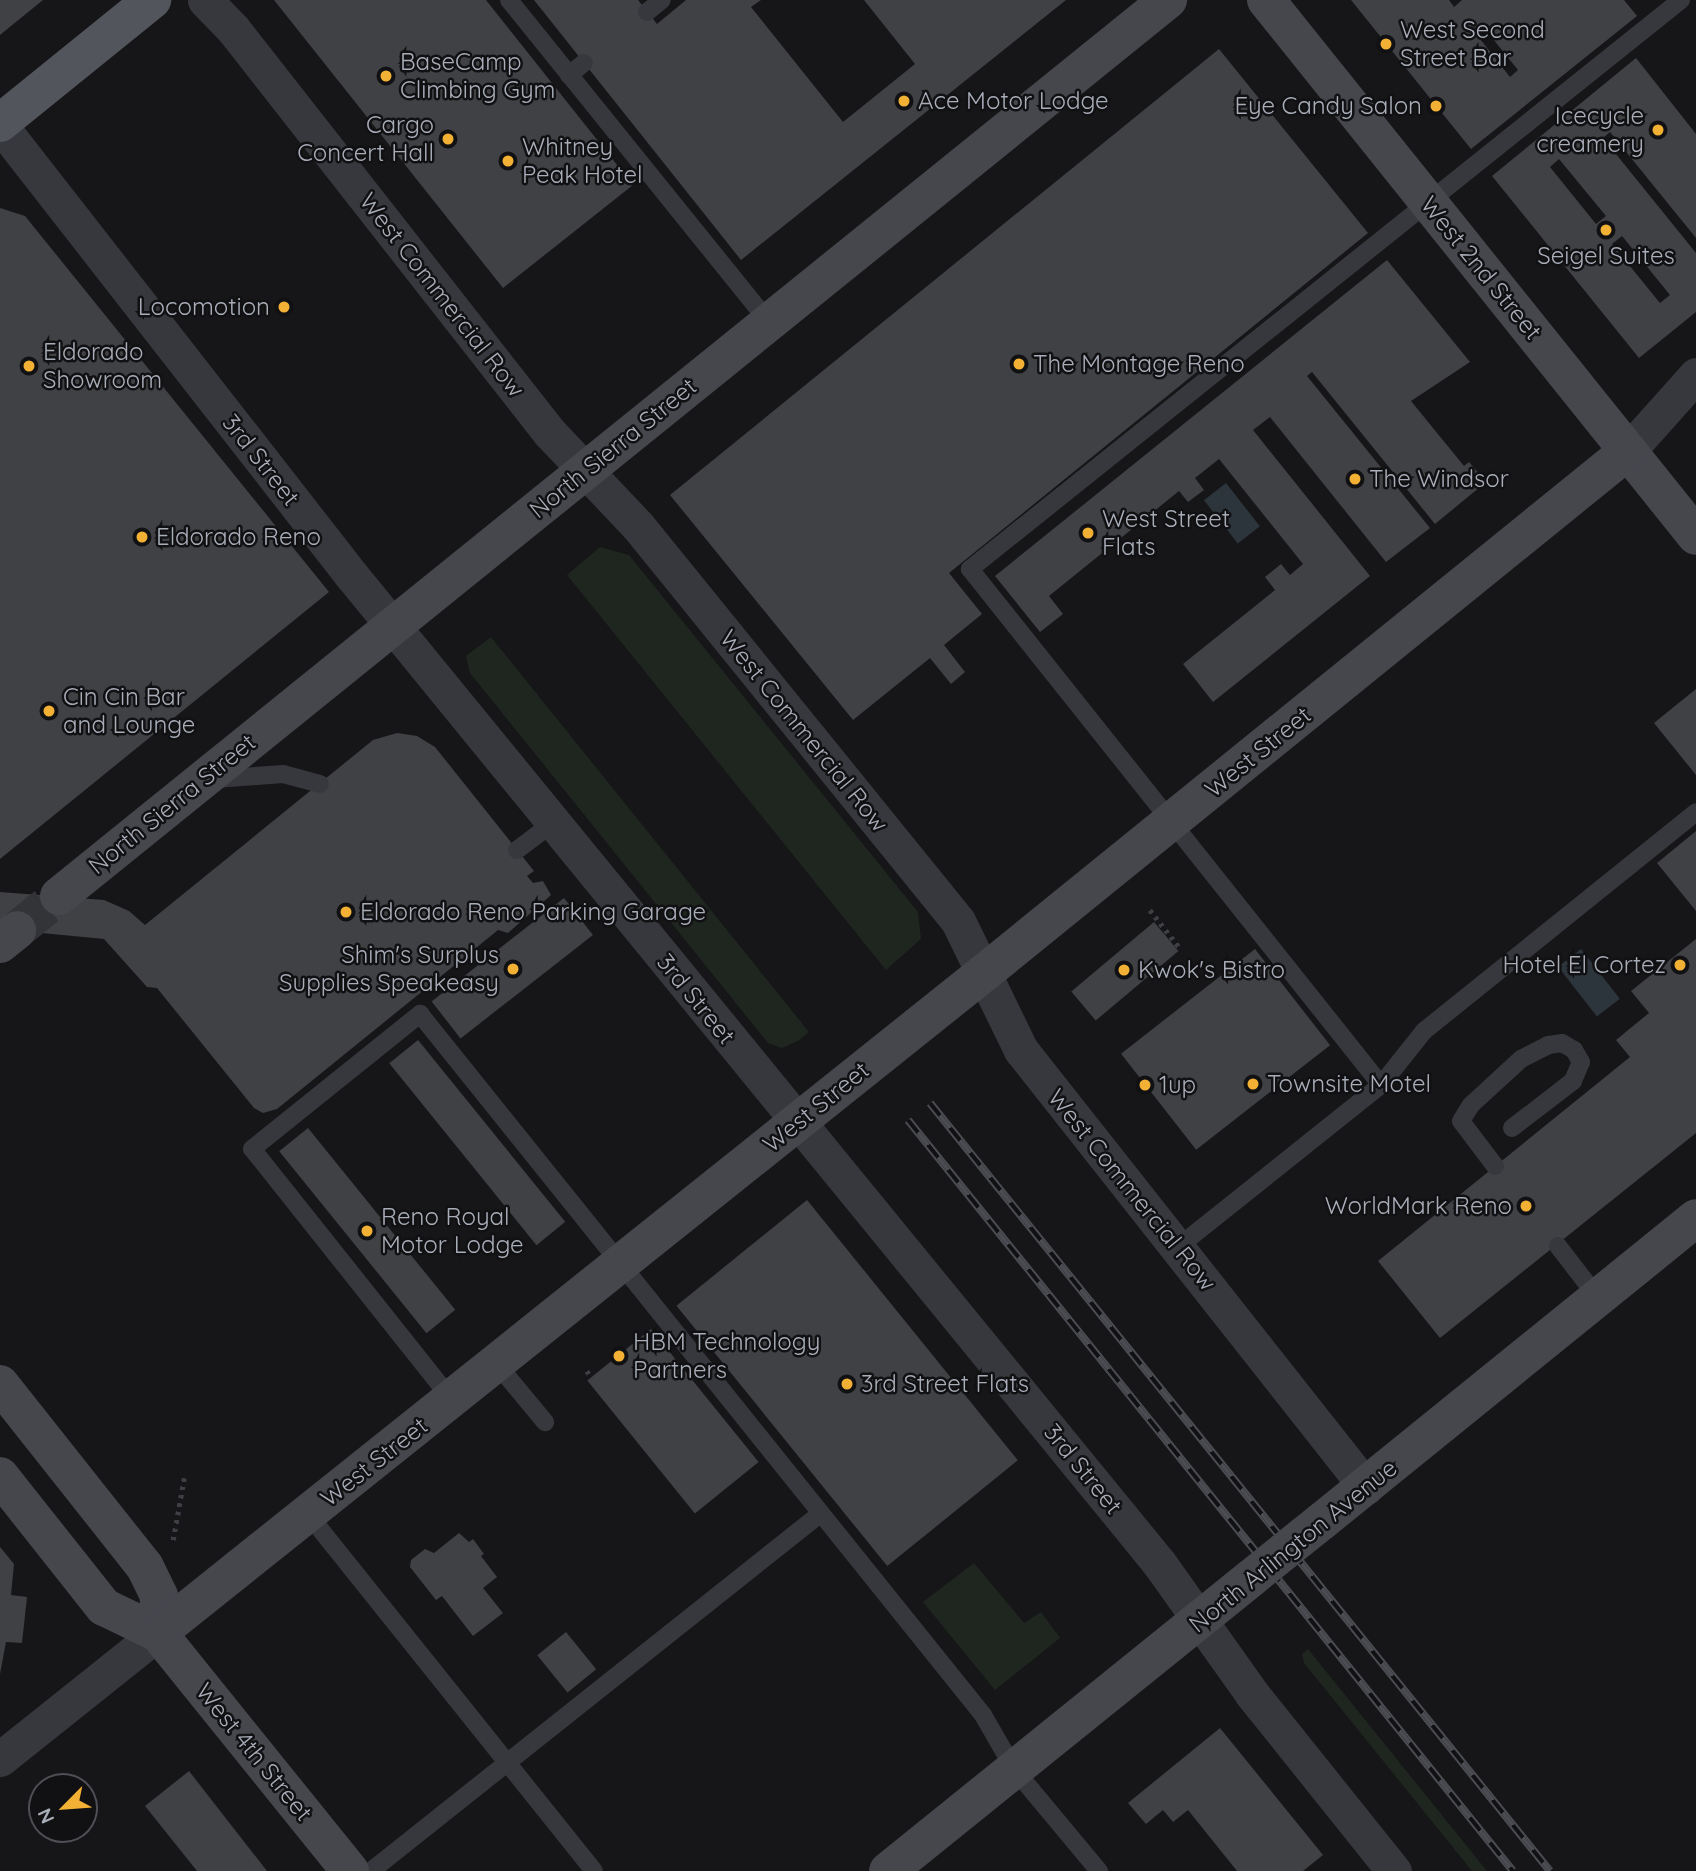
<!DOCTYPE html>
<style>
body{margin:0}
#map{position:relative;width:1696px;height:1871px;overflow:hidden;background:#161618;font-family:Quicksand,sans-serif}
div>[style]{position:absolute}
.green>*{inset:0;background:#1e261f}
.water>*{inset:0;background:#2c353c;transform-origin:0 0}
.building>*{inset:0;background:#404145;transform-origin:0 0}
.secondary-tunnel>*{height:38px;margin-top:-19px;transform-origin:0;background:repeating-linear-gradient(90deg,#333438 0 38px,transparent 0 57px)}
.path>*{height:4.5px;margin-top:-2.25px;transform-origin:0;background:repeating-linear-gradient(90deg,#3d3f44 0 3.5px,transparent 0 8.5px)}
.lane>*{height:18px;margin:-9px;padding:0 9px;transform-origin:9px;border-radius:9px;background:#37383d}
.street>*{height:35px;margin:-17.5px;padding:0 17.5px;transform-origin:17.5px;border-radius:17.5px;background:#37383d}
.secondary>*{height:38px;margin:-19px;padding:0 19px;transform-origin:19px;border-radius:19px;background:#45474d}
.primary>*{height:38px;margin:-19px;padding:0 19px;transform-origin:19px;border-radius:19px;background:#53555c}
.rail>*{height:8px;margin-top:-4px;transform-origin:0;background:repeating-linear-gradient(90deg,#111113 0 16px,#4a4c52 0 32px);box-sizing:border-box;border-block:2px solid #4a4c52}
.secondary-bridge>*{height:38px;margin:-19px;padding:0 19px;transform-origin:19px;border-radius:19px;background:#45474d}
.dots>*{width:19px;height:19px;translate:-50% -50%;box-sizing:border-box;border:4px solid #111113;border-radius:50%}
span{translate:-50% -50%;white-space:nowrap;text-align:center;line-height:1.15;-webkit-text-stroke:5px #111113;paint-order:stroke}
.poi-label{font-size:24px;color:#a8adb8}
.left{translate:0 -50%;text-align:left}
.right{translate:-100% -50%;text-align:right}
.street-label{font-size:24px;color:#a8adb8}
.north{position:absolute;left:28px;top:1773px;width:70px;height:70px;box-sizing:border-box;background:#111113;border:2px solid #4d4f55;border-radius:50%;rotate:245deg;font-size:19px;font-weight:700;line-height:28px;text-align:center;color:#a8adb8}
.north::after{content:'';display:block;margin:auto;width:24px;height:32px;background:#f2b134;clip-path:polygon(50% 0,100% 100%,50% 72%,0 100%)}
</style>
<div id="map">
<div class="green">
<i style="clip-path:polygon(600px 547px,629px 555px,918px 912px,921px 939px,886px 970px,567px 575px)"></i>
<i style="clip-path:polygon(491px 637px,809px 1032px,798px 1041px,782px 1048px,768px 1043px,470px 673px,466px 656px)"></i>
<i style="clip-path:polygon(974px 1563px,1024px 1623px,1041px 1612px,1060px 1638px,995px 1690px,923px 1602px)"></i>
<i style="clip-path:polygon(1308px 1649px,1487px 1871px,1472px 1871px,1304px 1663px,1302px 1654px)"></i>
</div>
<div class="water">
<i style="left:1226px;top:483px;width:55px;height:28px;rotate:52deg"></i>
<i style="left:1581px;top:949px;width:63px;height:29px;rotate:52deg"></i>
</div>
<div class="building">
<i style="clip-path:polygon(0 0,43px 0,0 35px)"></i>
<i style="clip-path:polygon(274px 0,486px 0,633px 185px,503px 288px)"></i>
<i style="clip-path:polygon(534px 0,638px 0,657px 24px,686px 0,761px 0,751px 7px,843px 122px,915px 64px,864px 0,1066px 0,741px 260px)"></i>
<i style="clip-path:polygon(evenodd,1351px 0,1449px 0,1454px 7px,1462px 0,1624px 0,1637px 16px,1471px 149px,1351px 0,1485px 29px,1518px 70px,1510px 77px,1477px 35px,1485px 29px)"></i>
<i style="clip-path:polygon(1219px 49px,1368px 233px,949px 573px,982px 614px,944px 645px,965px 672px,951px 684px,930px 658px,853px 720px,670px 495px)"></i>
<i style="clip-path:polygon(evenodd,1636px 58px,1696px 134px,1696px 238px,1610px 132px,1603px 138px,1696px 253px,1696px 312px,1639px 358px,1492px 176px,1636px 58px,1559px 159px,1606px 216px,1596px 224px,1550px 167px,1559px 159px,1636px 58px,1622px 236px,1670px 295px,1660px 303px,1612px 244px,1622px 236px)"></i>
<i style="clip-path:polygon(0 208px,25px 216px,329px 592px,0 859px)"></i>
<i style="clip-path:polygon(1387px 260px,1470px 362px,1411px 401px,1464px 466px,1469px 462px,1486px 482px,1435px 524px,1312px 372px,1307px 376px,1430px 528px,1386px 562px,1270px 417px,1253px 430px,1370px 576px,1213px 702px,1183px 664px,1275px 590px,1265px 577px,1281px 564px,1290px 575px,1303px 564px,1219px 459px,1195px 478px,1204px 490px,1188px 502px,1179px 491px,1049px 596px,1063px 614px,1040px 632px,995px 576px)"></i>
<i style="clip-path:polygon(1696px 689px,1696px 775px,1654px 723px)"></i>
<i style="clip-path:polygon(397px 733px,417px 736px,435px 747px,534px 871px,527px 876px,533px 883px,543px 881px,551px 895px,508px 933px,498px 930px,277px 1109px,263px 1113px,254px 1108px,157px 988px,147px 987px,104px 939px,0 929px,0 892px,104px 900px,129px 911px,145px 925px,373px 740px)"></i>
<i style="clip-path:polygon(1696px 831px,1696px 911px,1657px 863px)"></i>
<i style="left:564px;top:898px;width:47px;height:168px;rotate:52deg"></i>
<i style="left:1154px;top:922px;width:38px;height:108px;rotate:50deg"></i>
<i style="clip-path:polygon(1696px 939px,1696px 1133px,1440px 1338px,1378px 1261px,1630px 1057px,1616px 1040px,1649px 1013px,1631px 991px)"></i>
<i style="left:1255px;top:949px;width:122px;height:170px;rotate:52deg"></i>
<i style="left:418px;top:1040px;width:234px;height:37px;rotate:51deg"></i>
<i style="left:308px;top:1128px;width:234px;height:37px;rotate:51deg"></i>
<i style="left:807px;top:1200px;width:335px;height:168px;rotate:51deg"></i>
<i style="left:651px;top:1329px;width:171px;height:82px;rotate:51deg"></i>
<i style="clip-path:polygon(459px 1533px,469px 1542px,473px 1539px,484px 1554px,481px 1556px,497px 1577px,483px 1588px,503px 1613px,473px 1636px,442px 1596px,436px 1600px,410px 1567px,411px 1560px,425px 1549px,434px 1553px)"></i>
<i style="clip-path:polygon(0 1547px,14px 1564px,11px 1595px,27px 1597px,22px 1643px,6px 1642px,0 1674px)"></i>
<i style="left:566px;top:1632px;width:48px;height:37px;rotate:51deg"></i>
<i style="clip-path:polygon(1220px 1728px,1323px 1855px,1303px 1871px,1237px 1871px,1188px 1810px,1173px 1822px,1163px 1810px,1146px 1824px,1128px 1803px)"></i>
<i style="clip-path:polygon(189px 1771px,267px 1871px,197px 1871px,145px 1806px)"></i>
</div>
<div class="secondary-tunnel">
<i style="left:17px;top:930px;width:54px;rotate:-39deg"></i>
</div>
<div class="path">
<i style="left:1150px;top:910px;width:47px;rotate:51.9deg"></i>
<i style="left:614px;top:1349px;width:9px;rotate:54deg"></i>
<i style="left:587px;top:1371px;width:9px;rotate:54deg"></i>
<i style="left:173px;top:1540px;width:63px;rotate:-79.9deg"></i>
</div>
<div class="lane">
<i style="left:509px;top:0;width:412px;rotate:51.1deg"></i>
<i style="left:1681px;top:0;width:911px;rotate:141.33deg"></i>
<i style="left:970px;top:569px;width:660px;rotate:51.46deg"></i>
<i style="left:1381px;top:1085px;width:69px;rotate:-51.5deg"></i>
<i style="left:1424px;top:1031px;width:349px;rotate:-38.8deg"></i>
<i style="left:647px;top:12px;width:19px;rotate:-39deg"></i>
<i style="left:569px;top:75px;width:19px;rotate:-39deg"></i>
<i style="left:215px;top:779px;width:68px;rotate:-4.2deg"></i>
<i style="left:283px;top:774px;width:38px;rotate:15deg"></i>
<i style="left:517px;top:850px;width:46px;rotate:-37.1deg"></i>
<i style="left:1495px;top:1166px;width:56px;rotate:-127.1deg"></i>
<i style="left:1461px;top:1121px;width:19px;rotate:-58deg"></i>
<i style="left:1471px;top:1105px;width:68px;rotate:-42.6deg"></i>
<i style="left:1521px;top:1059px;width:30px;rotate:-27deg"></i>
<i style="left:1548px;top:1045px;width:14px;rotate:-8deg"></i>
<i style="left:1562px;top:1043px;width:14px;rotate:30deg"></i>
<i style="left:1574px;top:1050px;width:14px;rotate:60deg"></i>
<i style="left:1581px;top:1062px;width:21px;rotate:113deg"></i>
<i style="left:1573px;top:1081px;width:77px;rotate:142.4deg"></i>
<i style="left:1558px;top:1246px;width:66px;rotate:52.4deg"></i>
<i style="left:1178px;top:1247px;width:260px;rotate:-38.6deg"></i>
<i style="left:496px;top:1363px;width:77px;rotate:50.3deg"></i>
<i style="left:452px;top:1400px;width:321px;rotate:-128.5deg"></i>
<i style="left:252px;top:1149px;width:216px;rotate:-38.8deg"></i>
<i style="left:420px;top:1014px;width:899px;rotate:51.23deg"></i>
<i style="left:983px;top:1715px;width:62px;rotate:60.1deg"></i>
<i style="left:1014px;top:1769px;width:133px;rotate:50.2deg"></i>
<i style="left:308px;top:1514px;width:457px;rotate:51.3deg"></i>
<i style="left:371px;top:1871px;width:574px;rotate:-38.49deg"></i>
</div>
<div class="street">
<i style="left:205px;top:0;width:40px;rotate:46deg"></i>
<i style="left:233px;top:29px;width:512px;rotate:51.9deg"></i>
<i style="left:549px;top:432px;width:129px;rotate:46.6deg"></i>
<i style="left:638px;top:526px;width:508px;rotate:50.99deg"></i>
<i style="left:958px;top:921px;width:144px;rotate:64deg"></i>
<i style="left:1021px;top:1050px;width:557px;rotate:51.71deg"></i>
<i style="left:0;top:125px;width:572px;rotate:52.03deg"></i>
<i style="left:352px;top:576px;width:1275px;rotate:50.73deg"></i>
<i style="left:1159px;top:1563px;width:161px;rotate:54.6deg"></i>
<i style="left:1252px;top:1694px;width:227px;rotate:51.3deg"></i>
<i style="left:1628px;top:451px;width:102px;rotate:-48.2deg"></i>
<i style="left:0;top:1759px;width:202px;rotate:-38.6deg"></i>
</div>
<div class="secondary">
<i style="left:1266px;top:0;width:687px;rotate:51.26deg"></i>
<i style="left:59px;top:896px;width:1426px;rotate:-38.94deg"></i>
<i style="left:0;top:944px;width:22px;rotate:-39deg"></i>
<i style="left:0;top:1384px;width:233px;rotate:51.6deg"></i>
<i style="left:145px;top:1567px;width:32px;rotate:64deg"></i>
<i style="left:159px;top:1596px;width:37px;rotate:92deg"></i>
<i style="left:0;top:1476px;width:167px;rotate:51.6deg"></i>
<i style="left:104px;top:1607px;width:60px;rotate:25.7deg"></i>
<i style="left:158px;top:1633px;width:306px;rotate:51.1deg"></i>
<i style="left:1322px;top:1521px;width:481px;rotate:-39deg"></i>
<i style="left:158px;top:1633px;width:1057px;rotate:-38.63deg"></i>
<i style="left:984px;top:973px;width:829px;rotate:-39.03deg"></i>
<i style="left:888px;top:1871px;width:466px;rotate:-38.9deg"></i>
</div>
<div class="primary">
<i style="left:0;top:123px;width:196px;rotate:-39deg"></i>
</div>
<div class="rail">
<i style="left:930px;top:1103px;width:987px;rotate:51.09deg"></i>
<i style="left:908px;top:1120px;width:964px;rotate:51.15deg"></i>
</div>
<div class="secondary-bridge">
<i style="left:1251px;top:1578px;width:91px;rotate:-38.8deg"></i>
</div>
<div class="dots">
<i style="left:1386px;top:44px;background:#f2b134"></i>
<i style="left:386px;top:76px;background:#f2b134"></i>
<i style="left:904px;top:101px;background:#f2b134"></i>
<i style="left:1436px;top:106px;background:#f2b134"></i>
<i style="left:1658px;top:130px;background:#f2b134"></i>
<i style="left:448px;top:139px;background:#f2b134"></i>
<i style="left:508px;top:161px;background:#f2b134"></i>
<i style="left:1606px;top:230px;background:#f2b134"></i>
<i style="left:284px;top:307px;background:#f2b134"></i>
<i style="left:1019px;top:364px;background:#f2b134"></i>
<i style="left:29px;top:366px;background:#f2b134"></i>
<i style="left:1355px;top:479px;background:#f2b134"></i>
<i style="left:1088px;top:533px;background:#f2b134"></i>
<i style="left:142px;top:537px;background:#f2b134"></i>
<i style="left:49px;top:711px;background:#f2b134"></i>
<i style="left:346px;top:912px;background:#f2b134"></i>
<i style="left:1680px;top:965px;background:#f2b134"></i>
<i style="left:513px;top:969px;background:#f2b134"></i>
<i style="left:1124px;top:970px;background:#f2b134"></i>
<i style="left:1253px;top:1084px;background:#f2b134"></i>
<i style="left:1145px;top:1085px;background:#f2b134"></i>
<i style="left:1526px;top:1206px;background:#f2b134"></i>
<i style="left:367px;top:1231px;background:#f2b134"></i>
<i style="left:619px;top:1356px;background:#f2b134"></i>
<i style="left:847px;top:1384px;background:#f2b134"></i>
</div>
<div class="poi-label">
<span class="left" style="left:1400px;top:44px">West Second<br>Street Bar</span>
<span class="left" style="left:400px;top:76px">BaseCamp<br>Climbing Gym</span>
<span class="left" style="left:918px;top:101px">Ace Motor Lodge</span>
<span class="right" style="left:1422px;top:106px">Eye Candy Salon</span>
<span class="right" style="left:1644px;top:130px">Icecycle<br>creamery</span>
<span class="right" style="left:434px;top:139px">Cargo<br>Concert Hall</span>
<span class="left" style="left:522px;top:161px">Whitney<br>Peak Hotel</span>
<span style="left:1606px;top:256px">Seigel Suites</span>
<span class="right" style="left:270px;top:307px">Locomotion</span>
<span class="left" style="left:43px;top:366px">Eldorado<br>Showroom</span>
<span class="left" style="left:1033px;top:364px">The Montage Reno</span>
<span class="left" style="left:1369px;top:479px">The Windsor</span>
<span class="left" style="left:1102px;top:533px">West Street<br>Flats</span>
<span class="left" style="left:156px;top:537px">Eldorado Reno</span>
<span class="left" style="left:63px;top:711px">Cin Cin Bar<br>and Lounge</span>
<span class="left" style="left:360px;top:912px">Eldorado Reno Parking Garage</span>
<span class="right" style="left:499px;top:969px">Shim's Surplus<br>Supplies Speakeasy</span>
<span class="right" style="left:1666px;top:965px">Hotel El Cortez</span>
<span class="left" style="left:1138px;top:970px">Kwok's Bistro</span>
<span class="left" style="left:1267px;top:1084px">Townsite Motel</span>
<span class="left" style="left:1159px;top:1085px">1up</span>
<span class="right" style="left:1512px;top:1206px">WorldMark Reno</span>
<span class="left" style="left:381px;top:1231px">Reno Royal<br>Motor Lodge</span>
<span class="left" style="left:633px;top:1356px">HBM Technology<br>Partners</span>
<span class="left" style="left:861px;top:1384px">3rd Street Flats</span>
</div>
<div class="street-label">
<span style="left:1481px;top:268px;rotate:51deg">West 2nd Street</span>
<span style="left:442px;top:295px;rotate:52deg">West Commercial Row</span>
<span style="left:613px;top:448px;rotate:-39deg">North Sierra Street</span>
<span style="left:261px;top:460px;rotate:52deg">3rd Street</span>
<span style="left:804px;top:731px;rotate:51deg">West Commercial Row</span>
<span style="left:1258px;top:752px;rotate:-39deg">West Street</span>
<span style="left:172px;top:804px;rotate:-39deg">North Sierra Street</span>
<span style="left:696px;top:999px;rotate:51deg">3rd Street</span>
<span style="left:816px;top:1107px;rotate:-39deg">West Street</span>
<span style="left:1132px;top:1190px;rotate:51deg">West Commercial Row</span>
<span style="left:374px;top:1462px;rotate:-38deg">West Street</span>
<span style="left:1083px;top:1469px;rotate:51deg">3rd Street</span>
<span style="left:1293px;top:1546px;rotate:-39deg">North Arlington Avenue</span>
<span style="left:254px;top:1752px;rotate:51deg">West 4th Street</span>
</div>
<div class="north">N</div>
</div>
